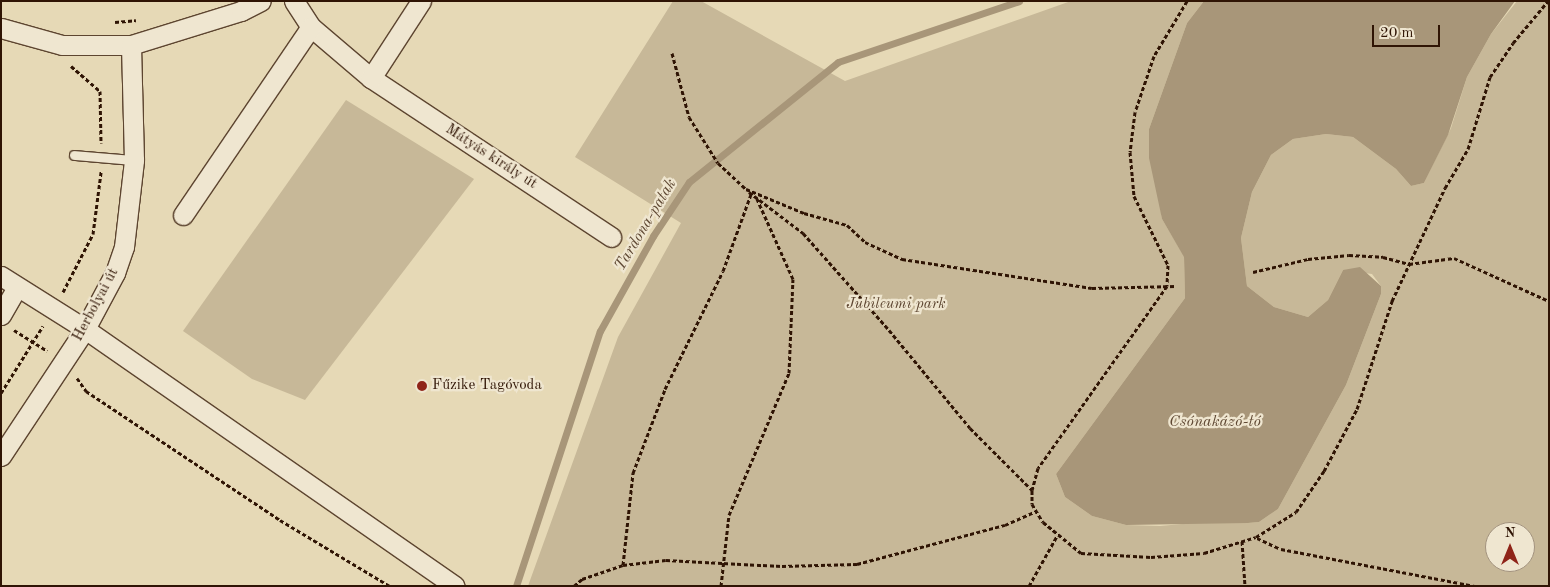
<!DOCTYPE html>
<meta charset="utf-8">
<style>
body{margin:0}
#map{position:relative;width:1550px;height:587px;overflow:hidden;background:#e6d9b6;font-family:"Old Standard TT",serif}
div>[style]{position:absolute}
.green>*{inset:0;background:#c7b898}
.water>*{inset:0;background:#a89679}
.stream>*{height:7px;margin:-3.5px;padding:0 3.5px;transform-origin:3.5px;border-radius:3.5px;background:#a89679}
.path>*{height:3px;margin-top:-1.5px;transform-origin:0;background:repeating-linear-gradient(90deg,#2f1404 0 4px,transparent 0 6.5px)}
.roads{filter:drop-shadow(1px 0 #5d4530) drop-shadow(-1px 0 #5d4530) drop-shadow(0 1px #5d4530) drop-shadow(0 -1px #5d4530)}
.service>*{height:9px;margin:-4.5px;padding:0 4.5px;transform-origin:4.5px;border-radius:4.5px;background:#efe6d0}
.minor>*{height:19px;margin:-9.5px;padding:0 9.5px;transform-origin:9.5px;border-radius:9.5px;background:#efe6d0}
.dots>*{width:14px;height:14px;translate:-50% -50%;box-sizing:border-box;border:2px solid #efe6d0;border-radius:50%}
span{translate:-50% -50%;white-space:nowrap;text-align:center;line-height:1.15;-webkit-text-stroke:4.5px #efe6d0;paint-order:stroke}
.street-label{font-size:15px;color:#2f1404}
.park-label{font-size:15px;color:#5d4530;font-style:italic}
.poi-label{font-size:15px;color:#2f1404}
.left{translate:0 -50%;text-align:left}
.water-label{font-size:16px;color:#5f4833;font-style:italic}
.frame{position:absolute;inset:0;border:2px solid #2f1404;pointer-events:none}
.north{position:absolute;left:1485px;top:522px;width:50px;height:50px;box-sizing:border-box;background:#efe6d0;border:1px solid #a2927e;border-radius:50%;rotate:0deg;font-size:14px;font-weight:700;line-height:20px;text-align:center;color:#2f1404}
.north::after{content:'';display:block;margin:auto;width:18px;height:22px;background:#8f2418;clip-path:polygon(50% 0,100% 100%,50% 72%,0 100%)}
.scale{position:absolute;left:1372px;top:25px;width:68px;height:22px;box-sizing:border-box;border:2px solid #2f1404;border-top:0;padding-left:6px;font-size:15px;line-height:18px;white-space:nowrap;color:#2f1404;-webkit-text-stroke:4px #efe6d0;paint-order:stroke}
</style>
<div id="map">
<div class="green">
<i style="clip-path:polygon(evenodd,673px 1px,701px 1px,845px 81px,1071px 1px,1204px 1px,1187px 23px,1149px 129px,1162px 219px,1184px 256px,1185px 298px,1056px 474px,1065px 497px,1092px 516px,1126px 525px,1160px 526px,1204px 522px,1248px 523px,1259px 522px,1278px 509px,1346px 385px,1381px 294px,1381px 286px,1372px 274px,1343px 270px,1328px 300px,1308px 317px,1274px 307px,1247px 286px,1241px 238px,1252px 192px,1271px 155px,1293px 139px,1326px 134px,1353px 137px,1396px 169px,1411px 186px,1424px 183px,1451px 128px,1467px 77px,1491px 34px,1517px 1px,1549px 1px,1549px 586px,528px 586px,618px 337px,681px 223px,575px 157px,673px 1px,1495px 532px,1525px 532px,1525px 562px,1495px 562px,1495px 532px)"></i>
<i style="clip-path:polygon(346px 100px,474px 179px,305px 400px,252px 379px,183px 331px)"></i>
</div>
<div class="water">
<i style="clip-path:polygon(1204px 1px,1515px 1px,1491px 34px,1467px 77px,1448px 135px,1424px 183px,1411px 186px,1396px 169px,1353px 137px,1326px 134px,1293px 139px,1271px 155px,1252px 192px,1241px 238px,1247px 286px,1274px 307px,1308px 317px,1328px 300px,1343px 270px,1360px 267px,1381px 286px,1381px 294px,1346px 385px,1278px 509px,1259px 522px,1248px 523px,1126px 525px,1092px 516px,1065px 497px,1056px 474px,1185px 298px,1184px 257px,1162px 219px,1149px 158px,1149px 129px,1187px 23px)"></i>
</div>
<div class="stream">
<i style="left:516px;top:586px;width:268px;rotate:-71.8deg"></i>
<i style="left:600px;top:331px;width:109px;rotate:-60.8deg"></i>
<i style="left:653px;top:236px;width:65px;rotate:-56.3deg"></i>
<i style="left:689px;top:182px;width:191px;rotate:-38.8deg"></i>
<i style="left:838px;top:62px;width:191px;rotate:-18.6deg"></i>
</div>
<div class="path">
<i style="left:1187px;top:1px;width:64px;rotate:121deg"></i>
<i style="left:1154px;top:56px;width:59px;rotate:108.7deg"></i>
<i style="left:1135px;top:112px;width:40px;rotate:97.1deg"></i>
<i style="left:1130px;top:152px;width:44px;rotate:84.8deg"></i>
<i style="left:1134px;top:196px;width:77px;rotate:63.8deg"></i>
<i style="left:1168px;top:265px;width:21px;rotate:93deg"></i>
<i style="left:1167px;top:286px;width:223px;rotate:125.3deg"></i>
<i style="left:1038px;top:468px;width:23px;rotate:105deg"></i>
<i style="left:1032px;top:490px;width:14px;rotate:90deg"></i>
<i style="left:1032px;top:504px;width:21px;rotate:59deg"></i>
<i style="left:1043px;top:522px;width:49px;rotate:39.2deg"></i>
<i style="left:1081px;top:553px;width:70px;rotate:3.3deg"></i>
<i style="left:1151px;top:557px;width:53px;rotate:-4.3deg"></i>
<i style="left:1204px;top:553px;width:54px;rotate:-17.1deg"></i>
<i style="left:1256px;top:537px;width:47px;rotate:-32deg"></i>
<i style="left:1296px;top:512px;width:50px;rotate:-55.7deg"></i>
<i style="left:1324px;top:471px;width:70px;rotate:-62deg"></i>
<i style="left:1357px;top:409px;width:114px;rotate:-72deg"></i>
<i style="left:1392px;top:301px;width:125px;rotate:-64.9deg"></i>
<i style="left:1445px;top:188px;width:45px;rotate:-59.5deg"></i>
<i style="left:1468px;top:149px;width:75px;rotate:-73deg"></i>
<i style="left:1490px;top:77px;width:41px;rotate:-55.9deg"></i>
<i style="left:1513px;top:43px;width:55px;rotate:-50.2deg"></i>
<i style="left:115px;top:22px;width:21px;rotate:-5deg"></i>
<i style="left:672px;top:53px;width:66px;rotate:75.1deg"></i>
<i style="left:689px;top:117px;width:54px;rotate:57.8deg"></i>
<i style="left:718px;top:163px;width:38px;rotate:43deg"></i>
<i style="left:746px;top:189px;width:63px;rotate:22.5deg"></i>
<i style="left:804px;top:213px;width:45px;rotate:15.6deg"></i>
<i style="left:847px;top:225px;width:25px;rotate:43deg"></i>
<i style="left:865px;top:242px;width:41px;rotate:24.7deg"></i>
<i style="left:902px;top:259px;width:192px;rotate:8.7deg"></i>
<i style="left:1092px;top:288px;width:84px;rotate:-1.4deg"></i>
<i style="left:71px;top:66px;width:38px;rotate:41deg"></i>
<i style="left:100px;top:91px;width:52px;rotate:88.9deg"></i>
<i style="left:749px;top:192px;width:68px;rotate:37.2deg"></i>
<i style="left:803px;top:233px;width:130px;rotate:48.4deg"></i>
<i style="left:889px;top:330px;width:127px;rotate:50.4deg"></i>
<i style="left:970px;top:428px;width:88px;rotate:45deg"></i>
<i style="left:1253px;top:272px;width:57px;rotate:-13.3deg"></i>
<i style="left:1308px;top:259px;width:41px;rotate:-5.6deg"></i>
<i style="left:1349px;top:255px;width:34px;rotate:3deg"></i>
<i style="left:1383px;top:257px;width:27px;rotate:15deg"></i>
<i style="left:1409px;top:264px;width:45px;rotate:-7.6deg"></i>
<i style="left:1454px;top:258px;width:104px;rotate:24.4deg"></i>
<i style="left:63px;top:292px;width:65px;rotate:-62.7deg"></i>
<i style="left:93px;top:234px;width:63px;rotate:-82.6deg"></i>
<i style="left:14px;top:330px;width:39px;rotate:32deg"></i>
<i style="left:77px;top:378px;width:16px;rotate:55deg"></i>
<i style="left:86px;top:391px;width:233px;rotate:33.6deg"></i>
<i style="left:280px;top:520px;width:128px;rotate:31deg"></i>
<i style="left:1px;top:393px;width:79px;rotate:-57.9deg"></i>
<i style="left:1257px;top:538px;width:26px;rotate:25deg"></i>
<i style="left:1281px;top:549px;width:197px;rotate:10.8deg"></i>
<i style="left:1242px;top:541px;width:45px;rotate:86.2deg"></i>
<i style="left:623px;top:565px;width:93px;rotate:-83.8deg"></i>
<i style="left:633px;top:473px;width:90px;rotate:-69.1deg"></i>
<i style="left:665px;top:389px;width:131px;rotate:-63.8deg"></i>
<i style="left:723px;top:271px;width:82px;rotate:-70deg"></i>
<i style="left:574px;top:586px;width:11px;rotate:-41deg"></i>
<i style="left:582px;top:579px;width:43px;rotate:-18.9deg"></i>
<i style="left:623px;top:565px;width:43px;rotate:-6.6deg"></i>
<i style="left:666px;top:560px;width:116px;rotate:3deg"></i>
<i style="left:782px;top:566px;width:75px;rotate:-1.5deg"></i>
<i style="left:857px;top:564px;width:153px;rotate:-14.8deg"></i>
<i style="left:1005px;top:525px;width:34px;rotate:-24deg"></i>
<i style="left:721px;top:586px;width:71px;rotate:-83.6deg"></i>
<i style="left:729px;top:515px;width:154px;rotate:-67.1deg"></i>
<i style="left:789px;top:373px;width:94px;rotate:-87.6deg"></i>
<i style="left:793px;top:279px;width:88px;rotate:-114.2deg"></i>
<i style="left:1029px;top:586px;width:57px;rotate:-60.8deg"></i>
</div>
<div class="roads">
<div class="service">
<i style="left:74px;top:155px;width:60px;rotate:4.8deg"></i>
</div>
<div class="minor">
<i style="left:294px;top:1px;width:31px;rotate:57deg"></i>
<i style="left:311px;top:27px;width:79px;rotate:40.4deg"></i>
<i style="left:371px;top:78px;width:288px;rotate:33.5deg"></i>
<i style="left:1px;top:28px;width:63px;rotate:15.6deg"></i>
<i style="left:62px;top:45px;width:69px"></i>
<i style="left:131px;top:45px;width:115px;rotate:-17.2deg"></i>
<i style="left:241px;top:11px;width:22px;rotate:-27deg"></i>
<i style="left:371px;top:78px;width:92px;rotate:-57deg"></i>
<i style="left:183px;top:215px;width:227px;rotate:-55.8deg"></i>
<i style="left:1px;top:276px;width:99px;rotate:32.2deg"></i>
<i style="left:85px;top:329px;width:450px;rotate:34.8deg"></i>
<i style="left:1px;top:315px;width:32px;rotate:-60deg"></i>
<i style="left:1px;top:456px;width:152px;rotate:-56.5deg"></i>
<i style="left:85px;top:329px;width:64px;rotate:-61.8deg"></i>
<i style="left:115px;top:273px;width:28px;rotate:-71deg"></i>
<i style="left:124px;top:247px;width:88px;rotate:-83.4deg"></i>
<i style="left:134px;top:160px;width:115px;rotate:-91.5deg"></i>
</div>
</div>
<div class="dots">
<i style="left:422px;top:386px;background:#8f2418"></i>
</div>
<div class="street-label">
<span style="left:491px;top:157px;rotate:33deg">Mátyás király út</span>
<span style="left:96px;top:305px;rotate:-62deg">Herbolyai út</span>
</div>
<div class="park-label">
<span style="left:896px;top:305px">Jubileumi park</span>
</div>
<div class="poi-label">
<span class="left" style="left:432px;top:386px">Fűzike Tagóvoda</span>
</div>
<div class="water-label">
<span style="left:646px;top:225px;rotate:-59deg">Tardona-patak</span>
<span style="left:1215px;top:422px">Csónakázó-tó</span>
</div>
<div class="frame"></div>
<div class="north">N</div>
<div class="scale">20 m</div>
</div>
